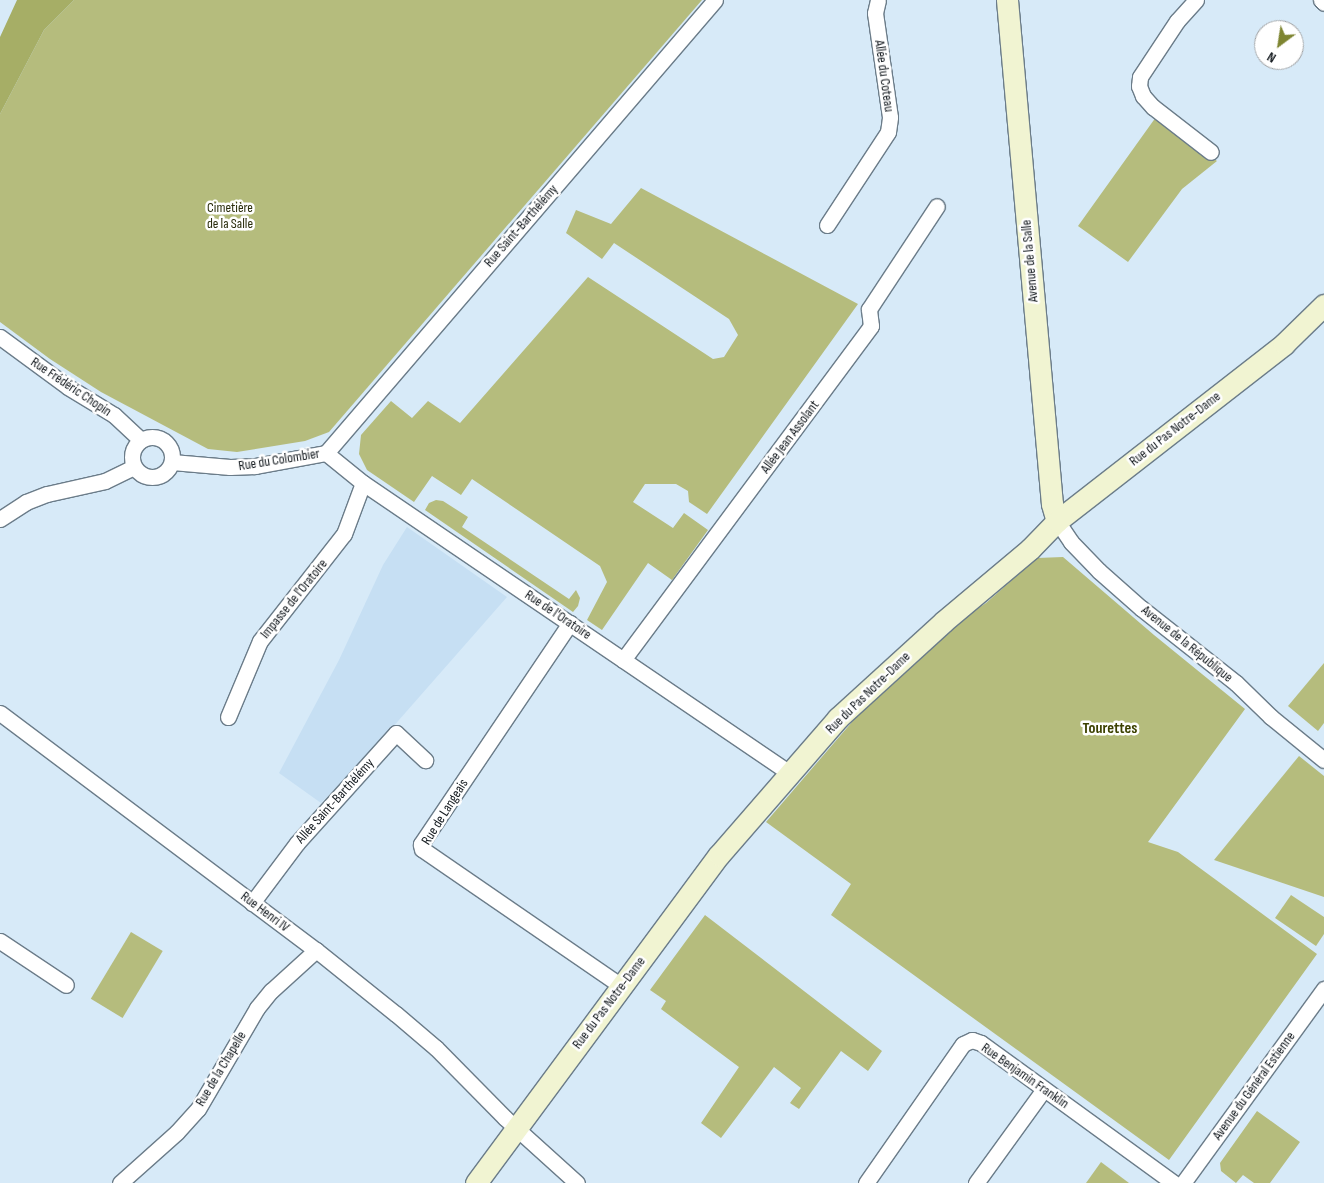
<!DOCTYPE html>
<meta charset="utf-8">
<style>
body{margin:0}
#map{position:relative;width:1324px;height:1183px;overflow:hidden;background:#d7eaf8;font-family:"Sofia Sans Condensed",sans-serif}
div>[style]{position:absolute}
.built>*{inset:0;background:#c6dff3}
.green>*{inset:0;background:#b5bc7d;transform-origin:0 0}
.forest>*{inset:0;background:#a6ae66}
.roads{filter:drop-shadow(1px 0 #6b7c89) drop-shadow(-1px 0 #6b7c89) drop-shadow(0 1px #6b7c89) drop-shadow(0 -1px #6b7c89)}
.street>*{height:15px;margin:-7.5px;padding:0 7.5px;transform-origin:7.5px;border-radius:7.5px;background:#fff}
.street>.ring{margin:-7.5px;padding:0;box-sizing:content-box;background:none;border:15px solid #fff;border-radius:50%}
.secondary>*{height:21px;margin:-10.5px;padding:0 10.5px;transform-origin:10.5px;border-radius:10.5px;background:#f1f4d2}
span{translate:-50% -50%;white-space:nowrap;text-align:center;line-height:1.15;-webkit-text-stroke:5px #fff;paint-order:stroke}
.street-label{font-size:14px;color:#141a1f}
.park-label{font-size:14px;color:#292c0b}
.quarter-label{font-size:16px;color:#3c4101;font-weight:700}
.north{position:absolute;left:1254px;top:20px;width:50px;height:50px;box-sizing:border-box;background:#fff;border:1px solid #a1a3a5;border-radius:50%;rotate:211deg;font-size:14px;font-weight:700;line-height:20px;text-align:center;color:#141a1f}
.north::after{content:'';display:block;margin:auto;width:18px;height:22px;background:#7e8531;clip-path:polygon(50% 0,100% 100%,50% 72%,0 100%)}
</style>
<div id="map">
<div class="built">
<i style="clip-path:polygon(407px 527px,507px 597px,370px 753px,321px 803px,279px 773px,339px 660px,383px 565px)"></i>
</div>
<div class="green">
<i style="clip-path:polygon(74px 0,702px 0,329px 432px,305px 441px,237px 452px,208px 449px,101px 392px,50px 359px,0 322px,0 114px,44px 30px)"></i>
<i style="clip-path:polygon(1156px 117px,1217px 161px,1182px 189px,1128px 262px,1078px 226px)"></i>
<i style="clip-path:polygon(641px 188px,858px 304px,707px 514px,689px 502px,688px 491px,676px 484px,645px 484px,633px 502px,673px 528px,684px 513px,708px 530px,672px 580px,648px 563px,602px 630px,587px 620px,607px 582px,600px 566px,472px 479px,461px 495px,432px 476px,414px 502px,367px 470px,359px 454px,361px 435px,391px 401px,412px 418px,428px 401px,460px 423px,588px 277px,713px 359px,724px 357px,738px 335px,729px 319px,614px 243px,602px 259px,566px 233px,576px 210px,611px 224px)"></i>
<i style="clip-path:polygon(436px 500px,443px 501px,468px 517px,462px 527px,569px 599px,576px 590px,580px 598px,578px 606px,573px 612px,425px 510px,429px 503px)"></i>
<i style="clip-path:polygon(1063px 557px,1154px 635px,1245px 709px,1148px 842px,1178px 852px,1317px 954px,1169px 1160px,831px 915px,851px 884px,766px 822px,858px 715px,956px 623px,986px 603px,1037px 558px)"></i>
<i style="clip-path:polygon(1324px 663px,1324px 723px,1318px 731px,1288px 706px)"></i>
<i style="clip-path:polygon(1299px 756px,1324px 776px,1324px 897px,1214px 860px)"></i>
<i style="clip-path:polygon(1291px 895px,1324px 917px,1324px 934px,1316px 946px,1275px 918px)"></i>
<i style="clip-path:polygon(705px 915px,882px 1051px,868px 1071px,841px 1051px,799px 1109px,790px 1103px,801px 1088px,774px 1067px,721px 1138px,701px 1123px,739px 1067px,661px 1009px,666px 1001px,650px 990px)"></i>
<i style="left:131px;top:932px;width:37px;height:78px;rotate:31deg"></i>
<i style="clip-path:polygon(1257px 1111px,1300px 1142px,1270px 1183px,1254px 1183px,1243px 1175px,1236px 1183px,1221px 1171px,1220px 1163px)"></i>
<i style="clip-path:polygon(1101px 1162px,1129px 1183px,1086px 1183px)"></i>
</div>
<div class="forest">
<i style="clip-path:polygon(17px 0,74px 0,44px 30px,0 114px,0 37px)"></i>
</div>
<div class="roads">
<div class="street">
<i style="left:1196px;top:0;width:28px;rotate:132deg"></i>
<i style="left:1177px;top:21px;width:67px;rotate:123.5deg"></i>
<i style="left:1140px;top:77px;width:9px;rotate:96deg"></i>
<i style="left:1139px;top:86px;width:11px;rotate:68deg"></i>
<i style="left:1143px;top:96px;width:15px;rotate:48deg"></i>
<i style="left:1153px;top:107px;width:73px;rotate:37.8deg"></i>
<i style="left:1321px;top:0;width:4px;rotate:45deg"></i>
<i style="left:827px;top:225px;width:111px;rotate:-56.7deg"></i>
<i style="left:888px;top:132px;width:15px;rotate:-82deg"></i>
<i style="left:890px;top:117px;width:105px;rotate:-98.2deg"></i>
<i style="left:875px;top:13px;width:13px;rotate:-77deg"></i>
<i style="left:0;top:337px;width:84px;rotate:36.3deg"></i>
<i style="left:68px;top:387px;width:54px;rotate:31.3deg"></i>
<i style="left:114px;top:415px;width:37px;rotate:43deg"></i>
<i class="ring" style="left:132px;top:437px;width:25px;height:25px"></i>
<i style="left:326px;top:453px;width:597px;rotate:-49.35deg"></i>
<i style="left:326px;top:453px;width:48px;rotate:39deg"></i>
<i style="left:363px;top:483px;width:518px;rotate:34.21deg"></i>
<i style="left:172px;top:462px;width:58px;rotate:4.9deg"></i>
<i style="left:230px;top:467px;width:25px;rotate:-2deg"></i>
<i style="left:255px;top:466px;width:72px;rotate:-10.4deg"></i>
<i style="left:0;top:519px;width:31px;rotate:-33deg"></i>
<i style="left:26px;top:502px;width:22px;rotate:-21deg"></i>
<i style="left:47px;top:494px;width:59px;rotate:-12.6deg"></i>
<i style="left:105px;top:481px;width:32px;rotate:-26deg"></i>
<i style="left:1057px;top:521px;width:25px;rotate:56deg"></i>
<i style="left:1071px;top:542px;width:40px;rotate:46deg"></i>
<i style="left:1099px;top:571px;width:56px;rotate:41.4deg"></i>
<i style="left:1141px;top:608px;width:121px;rotate:38.3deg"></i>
<i style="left:1236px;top:683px;width:49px;rotate:44.2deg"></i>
<i style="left:1271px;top:717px;width:68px;rotate:39.1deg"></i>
<i style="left:570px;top:623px;width:267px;rotate:124deg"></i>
<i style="left:421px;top:844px;width:5px;rotate:79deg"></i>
<i style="left:422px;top:849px;width:242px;rotate:34.5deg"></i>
<i style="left:623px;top:660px;width:416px;rotate:-53.4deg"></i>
<i style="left:871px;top:326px;width:17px;rotate:-97deg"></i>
<i style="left:869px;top:309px;width:123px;rotate:-56.6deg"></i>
<i style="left:0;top:713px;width:395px;rotate:36.9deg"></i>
<i style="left:316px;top:950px;width:102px;rotate:38.7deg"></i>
<i style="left:396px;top:1014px;width:52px;rotate:40.4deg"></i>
<i style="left:436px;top:1048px;width:98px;rotate:45.4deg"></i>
<i style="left:505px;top:1118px;width:97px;rotate:42.1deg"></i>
<i style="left:228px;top:717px;width:82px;rotate:-67.2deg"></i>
<i style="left:260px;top:641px;width:136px;rotate:-51.9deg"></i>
<i style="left:344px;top:534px;width:54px;rotate:-69.6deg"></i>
<i style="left:252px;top:903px;width:75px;rotate:-53.1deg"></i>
<i style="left:297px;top:843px;width:148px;rotate:-48deg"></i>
<i style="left:396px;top:733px;width:40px;rotate:43deg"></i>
<i style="left:0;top:941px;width:79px;rotate:33.7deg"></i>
<i style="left:120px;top:1183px;width:76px;rotate:-41.8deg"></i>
<i style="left:177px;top:1132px;width:31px;rotate:-48deg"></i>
<i style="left:198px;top:1109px;width:117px;rotate:-59.7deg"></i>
<i style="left:257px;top:1008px;width:22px;rotate:-51deg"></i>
<i style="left:271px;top:991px;width:61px;rotate:-42.3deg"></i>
<i style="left:866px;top:1183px;width:169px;rotate:-55.1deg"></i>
<i style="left:963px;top:1044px;width:10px;rotate:-24deg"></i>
<i style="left:972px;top:1040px;width:9px;rotate:18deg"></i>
<i style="left:981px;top:1043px;width:238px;rotate:36deg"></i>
<i style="left:976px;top:1183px;width:116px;rotate:-54.1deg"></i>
<i style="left:1183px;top:1183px;width:240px;rotate:-54deg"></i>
</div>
<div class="secondary">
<i style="left:1007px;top:0;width:506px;rotate:84.9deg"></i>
<i style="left:1052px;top:504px;width:18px;rotate:74deg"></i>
<i style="left:476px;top:1183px;width:408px;rotate:-53.5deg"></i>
<i style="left:719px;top:855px;width:181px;rotate:-49deg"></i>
<i style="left:838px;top:718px;width:142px;rotate:-42.4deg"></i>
<i style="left:943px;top:622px;width:114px;rotate:-40deg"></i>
<i style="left:1030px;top:549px;width:39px;rotate:-46deg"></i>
<i style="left:1057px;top:521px;width:288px;rotate:-37.9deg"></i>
<i style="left:1284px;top:344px;width:56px;rotate:-44.3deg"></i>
</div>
</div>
<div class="street-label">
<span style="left:884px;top:76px;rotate:82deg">Allée du Coteau</span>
<span style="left:521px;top:226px;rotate:-49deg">Rue Saint-Barthélémy</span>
<span style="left:1030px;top:261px;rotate:-95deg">Avenue de la Salle</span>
<span style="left:71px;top:387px;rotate:34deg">Rue Frédéric Chopin</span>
<span style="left:1175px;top:429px;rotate:-38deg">Rue du Pas Notre-Dame</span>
<span style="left:790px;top:437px;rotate:-53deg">Allée Jean Assolant</span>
<span style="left:279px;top:460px;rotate:-9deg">Rue du Colombier</span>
<span style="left:294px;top:599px;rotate:-51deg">Impasse de l'Oratoire</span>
<span style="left:558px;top:615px;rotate:34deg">Rue de l'Oratoire</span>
<span style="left:1187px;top:644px;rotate:39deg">Avenue de la République</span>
<span style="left:868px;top:693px;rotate:-44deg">Rue du Pas Notre-Dame</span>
<span style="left:335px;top:801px;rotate:-48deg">Allée Saint-Barthélémy</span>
<span style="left:445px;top:812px;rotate:-58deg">Rue de Langeais</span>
<span style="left:265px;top:912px;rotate:37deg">Rue Henri IV</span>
<span style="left:609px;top:1003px;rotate:-53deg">Rue du Pas Notre-Dame</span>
<span style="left:221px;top:1069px;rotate:-59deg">Rue de la Chapelle</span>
<span style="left:1025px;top:1076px;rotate:35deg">Rue Benjamin Franklin</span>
<span style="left:1254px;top:1086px;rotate:-54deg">Avenue du Général Estienne</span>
</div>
<div class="park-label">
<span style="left:230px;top:216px">Cimetière<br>de la Salle</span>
</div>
<div class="quarter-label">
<span style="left:1110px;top:729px">Tourettes</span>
</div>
<div class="north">N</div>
</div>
